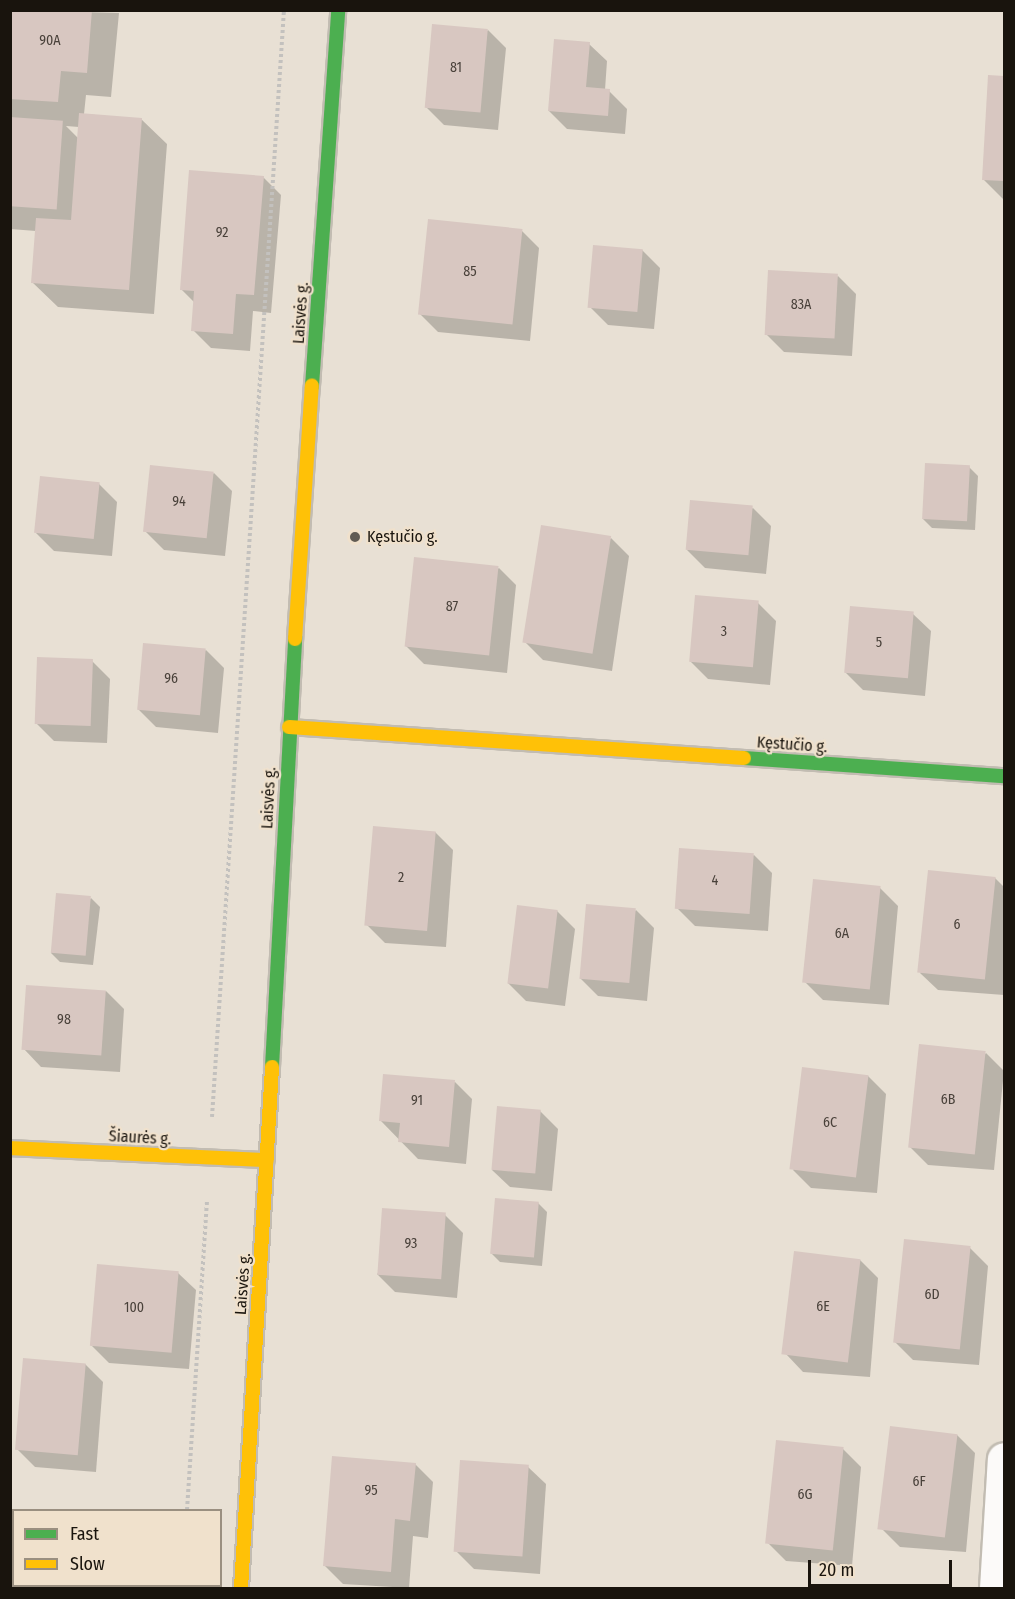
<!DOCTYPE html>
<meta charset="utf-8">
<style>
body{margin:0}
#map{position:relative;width:1015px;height:1599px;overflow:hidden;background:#e8e0d4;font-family:"Fira Sans Condensed",sans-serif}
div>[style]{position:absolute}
.shadow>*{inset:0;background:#0003}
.building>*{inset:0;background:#d8c7c1;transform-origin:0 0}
.path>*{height:4px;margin-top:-2px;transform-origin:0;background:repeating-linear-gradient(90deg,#c3c1be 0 3px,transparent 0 6px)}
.roads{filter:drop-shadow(2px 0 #c2bcb2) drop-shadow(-2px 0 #c2bcb2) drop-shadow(0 2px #c2bcb2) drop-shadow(0 -2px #c2bcb2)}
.street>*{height:33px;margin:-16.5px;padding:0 16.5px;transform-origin:16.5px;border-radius:16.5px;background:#fcfaf9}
.fast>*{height:14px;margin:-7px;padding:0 7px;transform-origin:7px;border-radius:7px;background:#4caf50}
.slow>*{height:14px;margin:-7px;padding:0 7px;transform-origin:7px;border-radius:7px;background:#ffc107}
.dots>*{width:16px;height:16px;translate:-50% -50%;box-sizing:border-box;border:3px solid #f0e1cc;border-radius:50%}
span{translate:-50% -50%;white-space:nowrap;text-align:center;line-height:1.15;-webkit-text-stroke:4.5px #f0e1cc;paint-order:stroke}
.number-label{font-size:14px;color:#49413a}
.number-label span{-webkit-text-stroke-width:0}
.street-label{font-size:16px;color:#19140d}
.poi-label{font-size:16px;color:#19140d}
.left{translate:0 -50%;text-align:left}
.frame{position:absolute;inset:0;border:12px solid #19140d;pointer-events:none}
.legend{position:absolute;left:12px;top:1509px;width:210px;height:78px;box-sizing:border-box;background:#f0e1cc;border:2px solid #9a8f80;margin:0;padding:8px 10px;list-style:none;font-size:18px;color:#19140d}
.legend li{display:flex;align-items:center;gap:12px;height:30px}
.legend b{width:30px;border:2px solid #9a8f80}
.scale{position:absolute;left:808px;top:1560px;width:144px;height:27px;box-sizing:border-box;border:3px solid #19140d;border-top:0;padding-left:8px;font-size:18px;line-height:21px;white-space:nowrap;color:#19140d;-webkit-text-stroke:4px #f0e1cc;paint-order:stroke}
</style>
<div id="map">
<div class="shadow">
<i style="clip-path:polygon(evenodd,10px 10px,119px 13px,111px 97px,86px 95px,84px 114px,141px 119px,167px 144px,154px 314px,58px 307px,32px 282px,36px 231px,10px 229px,10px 10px,66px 126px,79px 127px,79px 139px,66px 126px)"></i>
<i style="clip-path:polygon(488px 30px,506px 48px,498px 130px,444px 125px,426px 107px)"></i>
<i style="clip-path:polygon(589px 44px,607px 61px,605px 90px,609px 91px,627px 109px,625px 134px,567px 129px,549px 111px)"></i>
<i style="clip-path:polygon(990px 76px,1004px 77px,1004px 200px,984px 180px)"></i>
<i style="clip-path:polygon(263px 177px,281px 195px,271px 313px,253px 311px,250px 351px,211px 348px,193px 330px,195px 303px,181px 289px)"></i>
<i style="clip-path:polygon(521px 230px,539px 248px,530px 341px,438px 332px,420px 314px)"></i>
<i style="clip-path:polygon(642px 250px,660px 268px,654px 329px,608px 325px,590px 307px)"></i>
<i style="clip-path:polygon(838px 276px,856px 294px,852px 356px,784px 352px,766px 334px)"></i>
<i style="clip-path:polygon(969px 467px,978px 476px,975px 530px,932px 528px,923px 519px)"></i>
<i style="clip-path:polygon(214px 473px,232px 491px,225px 556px,164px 550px,146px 532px)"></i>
<i style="clip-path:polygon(99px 484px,117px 502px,112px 556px,54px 551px,36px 533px)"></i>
<i style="clip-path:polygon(753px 508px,771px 526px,766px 574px,705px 568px,687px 550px)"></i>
<i style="clip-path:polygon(611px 538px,629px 556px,612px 671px,543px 660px,525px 642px)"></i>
<i style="clip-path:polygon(499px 568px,516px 585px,507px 673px,424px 664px,406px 646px)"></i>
<i style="clip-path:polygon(758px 603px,776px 621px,770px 685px,708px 679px,690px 661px)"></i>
<i style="clip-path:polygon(913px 614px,931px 631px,925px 696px,863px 690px,845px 672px)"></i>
<i style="clip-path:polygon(206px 650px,224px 668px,218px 733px,156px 727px,138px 709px)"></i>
<i style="clip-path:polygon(92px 661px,110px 679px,107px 743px,54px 741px,36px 723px)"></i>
<i style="clip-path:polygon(435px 832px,453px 850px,446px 947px,385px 943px,367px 925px)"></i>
<i style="clip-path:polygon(754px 855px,772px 873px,768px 931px,695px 926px,677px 908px)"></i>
<i style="clip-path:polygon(995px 878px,1004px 887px,1004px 995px,938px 990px,920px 973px)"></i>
<i style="clip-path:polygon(880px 888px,898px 906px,889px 1005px,823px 1000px,805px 982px)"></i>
<i style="clip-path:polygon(91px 898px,100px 907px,93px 965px,60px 962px,51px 953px)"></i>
<i style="clip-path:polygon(636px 910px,654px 928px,647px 1001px,598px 996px,580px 978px)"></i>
<i style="clip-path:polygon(557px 911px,575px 929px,565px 1006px,526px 1001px,508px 983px)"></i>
<i style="clip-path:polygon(106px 991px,124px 1009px,120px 1072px,41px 1067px,24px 1049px)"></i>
<i style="clip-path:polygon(986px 1053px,1004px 1071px,994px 1170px,928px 1165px,910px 1147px)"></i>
<i style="clip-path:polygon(868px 1076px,886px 1094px,877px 1193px,811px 1188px,793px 1170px)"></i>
<i style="clip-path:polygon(455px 1082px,472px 1099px,466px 1164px,418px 1159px,381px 1121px)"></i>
<i style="clip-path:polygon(540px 1111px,558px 1129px,552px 1191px,510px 1187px,492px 1170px)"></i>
<i style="clip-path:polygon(538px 1203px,547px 1212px,542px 1266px,500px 1262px,491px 1253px)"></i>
<i style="clip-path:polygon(445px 1215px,463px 1233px,457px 1298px,395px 1292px,377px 1274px)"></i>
<i style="clip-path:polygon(970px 1248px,988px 1266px,979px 1365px,913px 1360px,895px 1342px)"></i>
<i style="clip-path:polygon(860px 1260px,878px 1278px,870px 1377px,803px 1372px,786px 1354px)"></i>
<i style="clip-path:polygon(178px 1273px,196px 1290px,189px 1369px,109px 1363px,91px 1345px)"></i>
<i style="clip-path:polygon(85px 1364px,103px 1382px,96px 1472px,35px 1467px,17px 1449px)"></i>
<i style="clip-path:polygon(957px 1435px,975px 1453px,966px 1552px,900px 1547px,882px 1529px)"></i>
<i style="clip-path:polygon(843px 1449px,861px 1467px,852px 1566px,786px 1561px,768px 1543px)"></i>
<i style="clip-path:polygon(415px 1464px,433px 1482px,428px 1538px,413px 1536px,409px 1588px,343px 1584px,325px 1566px)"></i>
<i style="clip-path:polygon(528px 1467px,546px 1484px,540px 1574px,474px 1569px,456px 1551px)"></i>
</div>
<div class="building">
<i style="clip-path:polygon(10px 10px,92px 10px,87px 73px,61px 71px,58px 102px,10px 99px)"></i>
<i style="left:432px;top:24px;width:56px;height:84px;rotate:5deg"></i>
<i style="clip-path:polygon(554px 39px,590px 42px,586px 87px,610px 89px,608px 116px,548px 111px)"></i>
<i style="clip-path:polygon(988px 75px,1004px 76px,1004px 181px,982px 180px)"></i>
<i style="clip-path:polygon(79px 113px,142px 118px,129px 290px,31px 283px,36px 218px,71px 220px)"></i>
<i style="left:10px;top:117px;width:53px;height:89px;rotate:4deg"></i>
<i style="clip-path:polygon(189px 170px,264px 176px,254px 295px,236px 294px,233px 334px,191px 331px,194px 291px,180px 290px)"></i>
<i style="left:428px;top:219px;width:95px;height:96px;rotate:6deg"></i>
<i style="left:593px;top:245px;width:50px;height:63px;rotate:5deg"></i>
<i style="left:768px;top:270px;width:70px;height:65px;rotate:3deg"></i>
<i style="left:925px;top:463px;width:45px;height:56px;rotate:3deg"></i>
<i style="left:150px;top:465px;width:64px;height:67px;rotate:6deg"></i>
<i style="left:40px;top:476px;width:60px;height:57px;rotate:6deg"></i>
<i style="left:690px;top:500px;width:63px;height:50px;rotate:5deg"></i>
<i style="left:541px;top:525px;width:71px;height:119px;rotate:9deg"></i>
<i style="left:414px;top:557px;width:85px;height:90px;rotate:6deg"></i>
<i style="left:695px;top:595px;width:64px;height:67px;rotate:5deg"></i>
<i style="left:850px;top:606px;width:64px;height:67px;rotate:5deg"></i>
<i style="left:143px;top:643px;width:63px;height:67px;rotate:5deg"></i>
<i style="left:37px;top:657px;width:56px;height:67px;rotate:2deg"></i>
<i style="left:373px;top:826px;width:63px;height:100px;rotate:5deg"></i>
<i style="left:679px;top:848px;width:75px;height:61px;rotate:4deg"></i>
<i style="left:928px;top:870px;width:68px;height:103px;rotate:6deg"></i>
<i style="left:813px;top:879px;width:68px;height:104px;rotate:6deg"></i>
<i style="left:56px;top:893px;width:35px;height:60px;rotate:5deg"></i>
<i style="left:586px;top:904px;width:50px;height:75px;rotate:5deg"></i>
<i style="left:517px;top:905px;width:41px;height:79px;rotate:7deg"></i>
<i style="left:26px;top:985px;width:80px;height:65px;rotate:4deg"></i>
<i style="left:919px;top:1044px;width:67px;height:104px;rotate:6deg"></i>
<i style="left:802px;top:1067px;width:67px;height:103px;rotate:7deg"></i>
<i style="clip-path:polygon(383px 1074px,455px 1080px,449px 1147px,398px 1142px,400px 1123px,379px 1121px)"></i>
<i style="left:497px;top:1106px;width:44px;height:64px;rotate:5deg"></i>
<i style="left:495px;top:1198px;width:44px;height:56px;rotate:5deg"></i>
<i style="left:382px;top:1208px;width:64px;height:67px;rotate:4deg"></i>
<i style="left:904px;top:1239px;width:67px;height:104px;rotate:6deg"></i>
<i style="left:794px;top:1251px;width:67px;height:104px;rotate:7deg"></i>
<i style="left:97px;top:1264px;width:82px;height:82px;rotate:5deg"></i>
<i style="left:23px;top:1358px;width:63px;height:92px;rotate:5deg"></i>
<i style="left:890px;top:1426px;width:68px;height:104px;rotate:7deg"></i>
<i style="left:776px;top:1440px;width:68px;height:104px;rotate:6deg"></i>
<i style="clip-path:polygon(332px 1456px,416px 1463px,410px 1521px,395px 1519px,391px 1572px,323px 1566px)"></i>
<i style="left:460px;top:1460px;width:69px;height:92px;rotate:4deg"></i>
</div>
<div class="path">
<i style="left:212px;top:1117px;width:1109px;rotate:-86.28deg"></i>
<i style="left:187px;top:1510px;width:311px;rotate:-86.3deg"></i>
<i style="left:182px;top:1588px;width:2px;rotate:-90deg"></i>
</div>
<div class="roads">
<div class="street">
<i style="left:996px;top:1588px;width:129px;rotate:-86.5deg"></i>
</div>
<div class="fast">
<i style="left:312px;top:386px;width:377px;rotate:-86deg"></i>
<i style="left:744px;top:758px;width:261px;rotate:4deg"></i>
<i style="left:272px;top:1067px;width:429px;rotate:-86.9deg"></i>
</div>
<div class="slow">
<i style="left:295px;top:639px;width:254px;rotate:-86.2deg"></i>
<i style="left:289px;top:727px;width:456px;rotate:3.9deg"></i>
<i style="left:10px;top:1148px;width:257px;rotate:2.7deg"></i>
<i style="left:241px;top:1588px;width:522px;rotate:-86.59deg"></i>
</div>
</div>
<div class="dots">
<i style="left:355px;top:537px;background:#615b53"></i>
</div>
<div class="number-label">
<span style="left:50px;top:41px">90A</span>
<span style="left:456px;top:68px">81</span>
<span style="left:222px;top:233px">92</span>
<span style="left:470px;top:272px">85</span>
<span style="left:801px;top:305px">83A</span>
<span style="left:179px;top:502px">94</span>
<span style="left:452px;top:607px">87</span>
<span style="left:724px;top:632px">3</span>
<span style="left:879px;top:643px">5</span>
<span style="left:171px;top:679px">96</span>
<span style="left:401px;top:878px">2</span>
<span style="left:715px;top:881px">4</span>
<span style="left:957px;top:925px">6</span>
<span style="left:842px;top:934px">6A</span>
<span style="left:64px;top:1020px">98</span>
<span style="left:948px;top:1100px">6B</span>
<span style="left:417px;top:1101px">91</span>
<span style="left:830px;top:1123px">6C</span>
<span style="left:411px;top:1244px">93</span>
<span style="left:932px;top:1295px">6D</span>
<span style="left:823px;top:1307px">6E</span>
<span style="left:134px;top:1308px">100</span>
<span style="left:919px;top:1482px">6F</span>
<span style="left:371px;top:1491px">95</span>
<span style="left:805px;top:1495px">6G</span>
</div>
<div class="street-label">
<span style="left:301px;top:313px;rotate:-86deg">Laisvės g.</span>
<span style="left:792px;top:745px;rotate:4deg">Kęstučio g.</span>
<span style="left:269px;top:798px;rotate:-87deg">Laisvės g.</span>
<span style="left:140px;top:1138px;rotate:3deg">Šiaurės g.</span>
<span style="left:243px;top:1284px;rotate:-86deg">Laisvės g.</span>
</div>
<div class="poi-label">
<span class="left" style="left:367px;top:537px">Kęstučio g.</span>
</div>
<div class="frame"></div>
<ul class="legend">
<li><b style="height:8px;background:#4caf50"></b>Fast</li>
<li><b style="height:8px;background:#ffc107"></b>Slow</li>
</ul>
<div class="scale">20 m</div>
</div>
